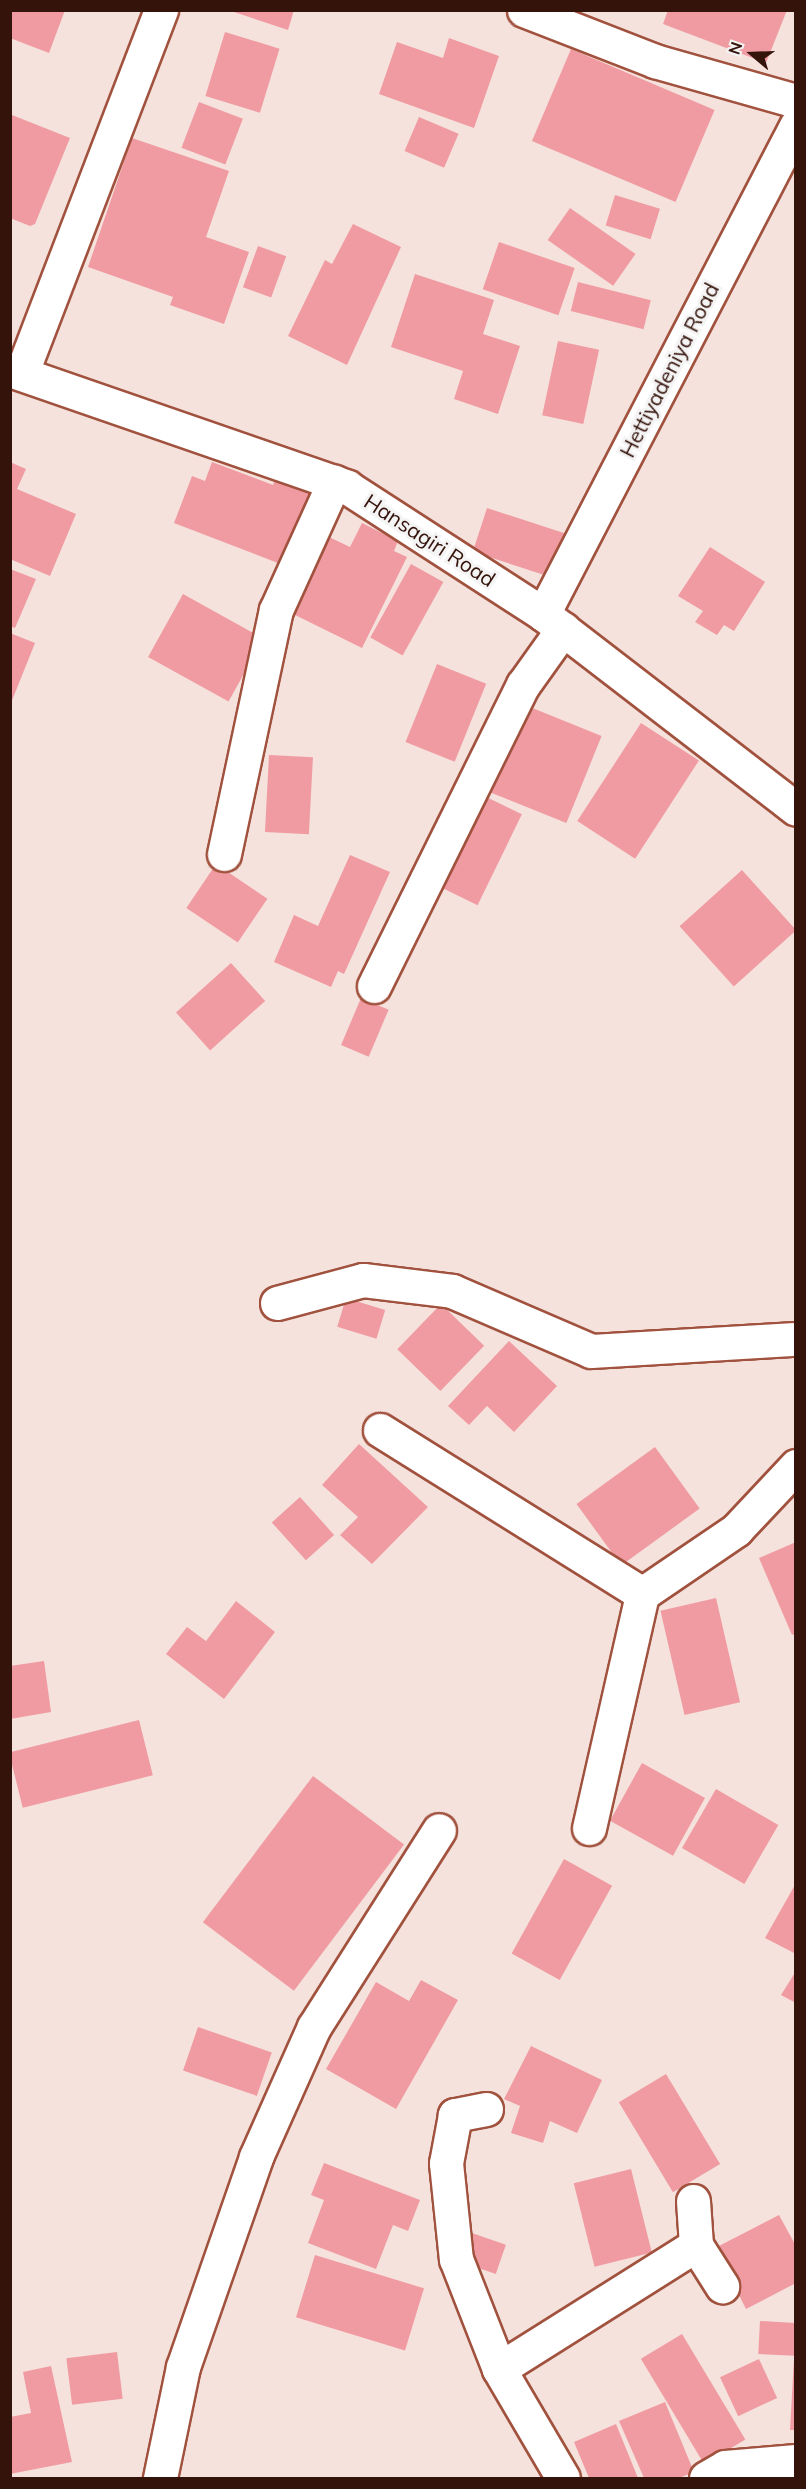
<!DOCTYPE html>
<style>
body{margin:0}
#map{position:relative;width:806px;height:2489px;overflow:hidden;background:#f5e2dd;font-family:Mulish,sans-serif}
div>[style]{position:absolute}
.building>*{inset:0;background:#f09ba2;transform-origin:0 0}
.roads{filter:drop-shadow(2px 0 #a1523e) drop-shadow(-2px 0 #a1523e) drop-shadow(0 2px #a1523e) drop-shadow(0 -2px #a1523e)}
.minor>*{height:33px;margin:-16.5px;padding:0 16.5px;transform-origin:16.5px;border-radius:16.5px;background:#fff}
span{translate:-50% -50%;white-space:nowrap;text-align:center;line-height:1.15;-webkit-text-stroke:6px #f4f4f4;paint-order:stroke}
.street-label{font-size:21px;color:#34130b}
.frame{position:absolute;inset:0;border:12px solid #34130b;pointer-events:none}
.north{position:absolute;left:722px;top:24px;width:60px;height:60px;-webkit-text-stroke:4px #f4f4f4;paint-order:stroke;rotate:289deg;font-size:16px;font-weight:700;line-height:24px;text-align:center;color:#34130b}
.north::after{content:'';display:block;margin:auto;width:21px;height:27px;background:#34130b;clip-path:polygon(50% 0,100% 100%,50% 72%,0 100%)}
</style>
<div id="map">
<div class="building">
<i style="clip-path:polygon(10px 10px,65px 10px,49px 53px,10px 38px)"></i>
<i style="clip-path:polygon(228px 10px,294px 10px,288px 30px)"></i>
<i style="clip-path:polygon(668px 10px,787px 10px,766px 63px,663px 24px)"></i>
<i style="left:225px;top:32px;width:57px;height:67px;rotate:17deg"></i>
<i style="clip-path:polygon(449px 38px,499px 56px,474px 128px,379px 94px,397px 42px,443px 58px)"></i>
<i style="left:571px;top:49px;width:156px;height:100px;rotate:23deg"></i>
<i style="left:199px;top:102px;width:47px;height:49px;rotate:21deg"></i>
<i style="clip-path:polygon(12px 115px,70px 138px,35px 224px,30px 226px,10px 218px)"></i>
<i style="left:419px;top:117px;width:43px;height:37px;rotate:23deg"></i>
<i style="clip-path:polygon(132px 138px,229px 171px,206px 237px,249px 252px,224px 324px,170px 305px,173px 297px,88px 267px)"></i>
<i style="left:615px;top:195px;width:47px;height:32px;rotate:17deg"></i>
<i style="left:570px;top:208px;width:80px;height:39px;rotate:35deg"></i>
<i style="clip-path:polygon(353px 224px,401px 247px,347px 365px,288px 336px,325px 260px,332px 264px)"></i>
<i style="left:499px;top:242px;width:80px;height:50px;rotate:19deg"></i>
<i style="left:258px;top:246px;width:30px;height:44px;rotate:20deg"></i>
<i style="clip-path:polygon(415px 274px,494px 300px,483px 334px,520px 346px,498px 414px,454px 399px,463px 371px,391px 347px)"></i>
<i style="left:578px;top:282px;width:75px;height:30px;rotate:14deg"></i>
<i style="left:558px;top:341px;width:42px;height:76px;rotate:12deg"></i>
<i style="clip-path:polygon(10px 462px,26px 469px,17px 489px,76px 514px,50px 576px,10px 559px)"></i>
<i style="clip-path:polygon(212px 462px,273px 485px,278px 470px,319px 485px,283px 565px,174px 523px,192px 476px,205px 481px)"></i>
<i style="left:487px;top:508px;width:84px;height:46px;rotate:18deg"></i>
<i style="clip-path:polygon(362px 523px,398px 541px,394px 551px,407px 557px,362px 648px,289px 612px,327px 536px,350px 547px)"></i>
<i style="clip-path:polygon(710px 547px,765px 582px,734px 631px,724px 625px,717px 635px,695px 622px,703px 611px,678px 596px)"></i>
<i style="left:411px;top:564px;width:37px;height:84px;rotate:29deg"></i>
<i style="clip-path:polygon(10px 569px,36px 579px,15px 628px,10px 626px)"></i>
<i style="left:183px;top:594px;width:92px;height:72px;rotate:29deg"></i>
<i style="clip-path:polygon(10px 633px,35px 643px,11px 703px,10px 703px)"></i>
<i style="left:437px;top:664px;width:53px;height:84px;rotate:22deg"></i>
<i style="left:520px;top:703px;width:88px;height:94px;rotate:22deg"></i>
<i style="left:641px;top:723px;width:69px;height:117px;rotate:33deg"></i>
<i style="left:269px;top:755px;width:44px;height:77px;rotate:3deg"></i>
<i style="left:476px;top:792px;width:51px;height:101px;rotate:26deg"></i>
<i style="clip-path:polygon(350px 855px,390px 872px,344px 974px,338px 971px,331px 987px,274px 962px,294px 915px,318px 926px)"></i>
<i style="left:216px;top:864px;width:62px;height:53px;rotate:34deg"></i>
<i style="left:742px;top:870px;width:81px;height:84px;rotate:48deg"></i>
<i style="left:231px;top:963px;width:51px;height:74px;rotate:48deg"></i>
<i style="left:361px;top:998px;width:30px;height:51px;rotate:23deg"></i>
<i style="left:346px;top:1298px;width:41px;height:30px;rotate:17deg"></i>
<i style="left:441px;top:1304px;width:60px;height:63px;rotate:44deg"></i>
<i style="clip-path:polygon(509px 1341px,557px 1386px,514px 1432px,487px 1406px,469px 1425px,448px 1406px)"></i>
<i style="clip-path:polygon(359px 1444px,428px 1507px,372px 1564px,340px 1535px,358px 1517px,322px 1485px)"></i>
<i style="left:655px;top:1447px;width:76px;height:97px;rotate:54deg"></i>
<i style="left:300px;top:1497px;width:51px;height:38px;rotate:48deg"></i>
<i style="clip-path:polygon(796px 1542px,796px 1633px,792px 1635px,759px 1558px)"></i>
<i style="left:716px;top:1598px;width:107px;height:57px;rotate:77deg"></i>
<i style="clip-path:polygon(236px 1601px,275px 1632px,224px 1699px,166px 1654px,187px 1627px,206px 1641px)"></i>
<i style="clip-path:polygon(44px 1661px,51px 1712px,10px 1719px,10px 1666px)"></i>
<i style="left:139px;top:1720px;width:57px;height:134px;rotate:76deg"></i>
<i style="left:642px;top:1763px;width:72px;height:66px;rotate:29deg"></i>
<i style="left:313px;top:1776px;width:114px;height:183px;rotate:37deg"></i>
<i style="left:716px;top:1789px;width:72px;height:68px;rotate:30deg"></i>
<i style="left:564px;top:1859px;width:55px;height:108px;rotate:29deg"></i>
<i style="clip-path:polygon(796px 1883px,796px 1954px,765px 1938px)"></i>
<i style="clip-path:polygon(796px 1971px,796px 2003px,781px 1995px)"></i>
<i style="clip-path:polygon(421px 1980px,458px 2000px,396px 2109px,326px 2069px,376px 1982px,409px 2001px)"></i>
<i style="left:198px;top:2027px;width:78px;height:46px;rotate:19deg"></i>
<i style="clip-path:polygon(531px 2046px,602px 2080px,577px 2133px,550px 2121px,543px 2143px,511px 2133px,520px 2106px,504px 2099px)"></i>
<i style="left:666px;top:2074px;width:105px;height:55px;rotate:59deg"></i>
<i style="clip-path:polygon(324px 2163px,420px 2200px,408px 2231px,393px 2225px,376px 2269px,308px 2243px,324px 2200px,311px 2195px)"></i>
<i style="left:631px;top:2169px;width:86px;height:59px;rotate:76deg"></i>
<i style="clip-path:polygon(779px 2215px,796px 2246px,796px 2283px,746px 2309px,715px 2248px)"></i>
<i style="left:469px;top:2232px;width:39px;height:31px;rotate:19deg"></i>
<i style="left:315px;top:2255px;width:114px;height:65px;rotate:17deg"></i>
<i style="left:760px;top:2321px;width:36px;height:33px;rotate:3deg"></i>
<i style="left:682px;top:2334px;width:123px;height:48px;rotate:59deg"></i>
<i style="left:117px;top:2352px;width:47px;height:51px;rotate:83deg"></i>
<i style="left:759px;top:2359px;width:43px;height:43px;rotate:65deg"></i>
<i style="clip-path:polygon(794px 2359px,796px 2359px,796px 2430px,790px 2430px)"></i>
<i style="clip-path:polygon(51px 2366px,72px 2462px,10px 2474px,10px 2417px,31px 2413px,23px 2372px)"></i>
<i style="clip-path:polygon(665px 2402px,694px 2472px,679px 2478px,644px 2478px,619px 2421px)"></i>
<i style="clip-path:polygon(616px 2424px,638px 2478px,589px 2478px,574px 2442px)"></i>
</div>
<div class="roads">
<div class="minor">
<i style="left:524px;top:10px;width:141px;rotate:21.3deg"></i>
<i style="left:655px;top:61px;width:147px;rotate:15.8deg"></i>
<i style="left:10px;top:370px;width:357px;rotate:19.1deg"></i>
<i style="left:347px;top:487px;width:234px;rotate:32.9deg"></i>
<i style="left:543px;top:614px;width:319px;rotate:37.6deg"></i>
<i style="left:22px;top:372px;width:388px;rotate:-69deg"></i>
<i style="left:543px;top:614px;width:550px;rotate:-62.6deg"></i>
<i style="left:224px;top:854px;width:249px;rotate:-78deg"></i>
<i style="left:276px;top:610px;width:141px;rotate:-65.6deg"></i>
<i style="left:374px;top:986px;width:336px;rotate:-63.7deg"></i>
<i style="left:523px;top:685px;width:69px;rotate:-54.5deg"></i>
<i style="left:277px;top:1303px;width:89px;rotate:-15deg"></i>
<i style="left:363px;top:1280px;width:90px;rotate:7deg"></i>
<i style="left:452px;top:1291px;width:151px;rotate:23.3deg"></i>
<i style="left:591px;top:1351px;width:205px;rotate:-3.4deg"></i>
<i style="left:380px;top:1430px;width:309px;rotate:32deg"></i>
<i style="left:589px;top:1828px;width:240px;rotate:-77.2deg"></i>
<i style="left:642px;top:1594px;width:114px;rotate:-34.2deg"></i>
<i style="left:736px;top:1530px;width:88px;rotate:-46.8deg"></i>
<i style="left:486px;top:2109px;width:32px;rotate:169deg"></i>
<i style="left:455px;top:2115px;width:49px;rotate:100.6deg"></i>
<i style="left:446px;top:2163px;width:97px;rotate:84.1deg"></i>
<i style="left:456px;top:2259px;width:118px;rotate:68.6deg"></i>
<i style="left:499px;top:2369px;width:126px;rotate:59.6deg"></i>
<i style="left:693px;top:2201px;width:44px;rotate:86.1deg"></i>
<i style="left:499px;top:2369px;width:233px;rotate:-32.2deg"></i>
<i style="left:696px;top:2245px;width:49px;rotate:57.6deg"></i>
<i style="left:160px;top:2478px;width:113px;rotate:-78.3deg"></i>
<i style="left:183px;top:2367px;width:222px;rotate:-70.8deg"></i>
<i style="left:256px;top:2157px;width:142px;rotate:-66deg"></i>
<i style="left:314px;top:2027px;width:233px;rotate:-57.6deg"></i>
<i style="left:706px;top:2478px;width:22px;rotate:-30deg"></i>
<i style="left:725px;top:2467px;width:71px;rotate:-4.8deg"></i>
</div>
</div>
<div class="street-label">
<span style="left:669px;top:370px;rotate:-63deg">Hettiyadeniya Road</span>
<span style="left:430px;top:540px;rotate:33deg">Hansagiri Road</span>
</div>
<div class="frame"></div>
<div class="north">N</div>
</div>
